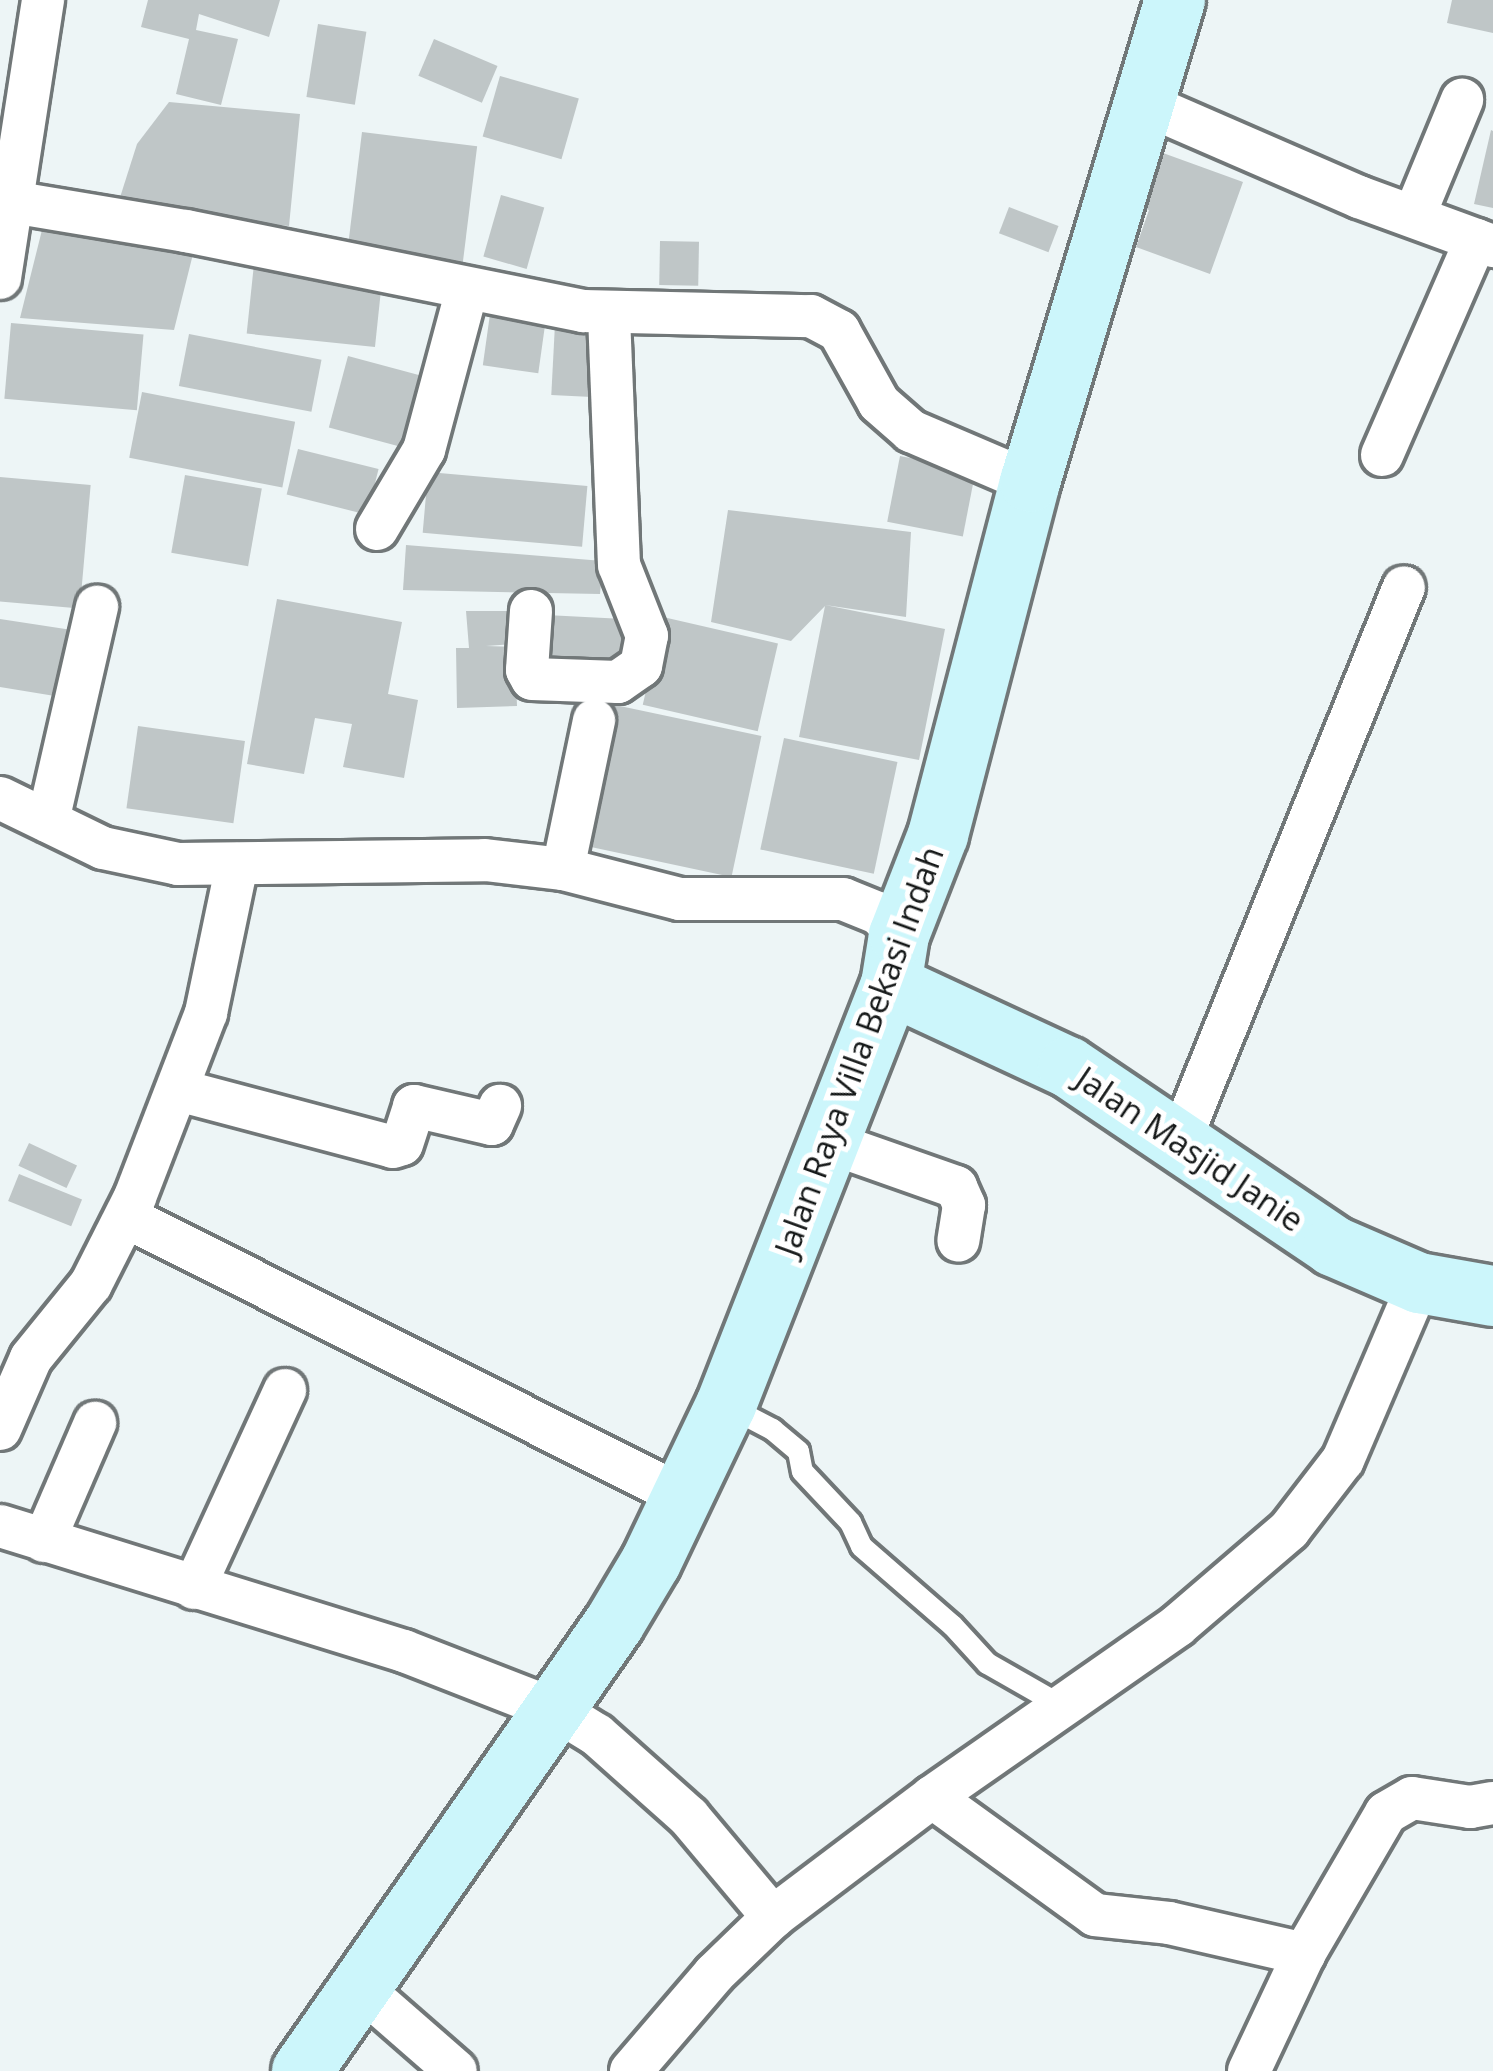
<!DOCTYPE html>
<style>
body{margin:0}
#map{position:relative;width:1493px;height:2071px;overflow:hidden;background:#edf5f6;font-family:"Open Sans",sans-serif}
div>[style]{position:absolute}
.building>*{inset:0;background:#bfc6c7;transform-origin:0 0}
.roads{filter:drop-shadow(3px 0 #717778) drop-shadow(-3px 0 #717778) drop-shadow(0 3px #717778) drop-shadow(0 -3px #717778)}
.lane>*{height:21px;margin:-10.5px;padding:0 10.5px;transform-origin:10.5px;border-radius:10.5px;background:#fff}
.street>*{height:42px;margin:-21px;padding:0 21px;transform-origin:21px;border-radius:21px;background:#fff}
.secondary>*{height:60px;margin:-30px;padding:0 30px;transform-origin:30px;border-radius:30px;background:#ccf6fb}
span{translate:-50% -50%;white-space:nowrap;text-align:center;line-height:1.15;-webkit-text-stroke:10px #fff;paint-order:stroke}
.street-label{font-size:33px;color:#161919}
</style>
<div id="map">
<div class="building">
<i style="clip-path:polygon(148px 0,280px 0,269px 37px,199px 14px,196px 30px,238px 39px,221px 105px,176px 94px,189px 39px,141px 27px)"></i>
<i style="clip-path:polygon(1452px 0,1493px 0,1493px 33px,1447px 23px)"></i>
<i style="left:318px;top:24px;width:49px;height:74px;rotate:9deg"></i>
<i style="left:434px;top:39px;width:69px;height:40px;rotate:23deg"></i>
<i style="left:500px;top:76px;width:82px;height:63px;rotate:16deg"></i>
<i style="clip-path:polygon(169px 102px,300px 114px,289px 226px,116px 210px,137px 144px)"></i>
<i style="clip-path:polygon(1491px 130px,1493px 131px,1493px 208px,1474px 204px)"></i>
<i style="left:362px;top:132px;width:116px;height:117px;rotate:7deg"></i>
<i style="clip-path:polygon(1152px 149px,1243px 182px,1210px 274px,1136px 247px,1149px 210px,1131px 204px)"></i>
<i style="left:501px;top:195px;width:45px;height:64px;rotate:16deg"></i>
<i style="left:1009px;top:207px;width:53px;height:28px;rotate:21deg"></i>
<i style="clip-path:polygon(45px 218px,193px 254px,174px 330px,20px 318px)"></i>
<i style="left:660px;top:241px;width:39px;height:44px;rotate:1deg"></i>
<i style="left:254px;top:264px;width:129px;height:70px;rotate:6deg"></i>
<i style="left:492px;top:300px;width:56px;height:66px;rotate:8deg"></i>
<i style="left:11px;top:323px;width:133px;height:76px;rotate:5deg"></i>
<i style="left:555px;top:324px;width:51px;height:71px;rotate:3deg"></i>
<i style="left:189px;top:334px;width:135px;height:53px;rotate:11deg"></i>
<i style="left:348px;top:356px;width:80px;height:74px;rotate:15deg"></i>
<i style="left:142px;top:392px;width:156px;height:67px;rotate:11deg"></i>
<i style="left:298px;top:449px;width:83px;height:47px;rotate:14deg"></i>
<i style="left:900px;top:456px;width:77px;height:67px;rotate:11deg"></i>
<i style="left:428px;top:472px;width:160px;height:61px;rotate:5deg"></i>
<i style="left:185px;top:475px;width:78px;height:79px;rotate:10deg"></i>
<i style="left:0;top:477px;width:91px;height:124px;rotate:5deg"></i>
<i style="clip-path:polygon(728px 510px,911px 532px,906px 617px,825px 605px,945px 629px,919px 760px,799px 737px,825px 606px,791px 641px,711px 622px)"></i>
<i style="clip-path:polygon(406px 545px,603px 561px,600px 594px,403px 590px)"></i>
<i style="clip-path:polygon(277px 599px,402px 622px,388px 694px,418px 700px,404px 778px,343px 767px,352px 724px,315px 718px,304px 774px,247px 764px)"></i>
<i style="clip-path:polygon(466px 611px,514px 611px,515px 644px,486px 646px,515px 647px,517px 706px,457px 708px,456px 648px,469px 648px)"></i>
<i style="left:546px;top:615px;width:83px;height:57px;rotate:3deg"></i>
<i style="left:663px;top:617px;width:118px;height:90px;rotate:13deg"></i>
<i style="clip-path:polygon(0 619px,85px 632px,67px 698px,0 687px)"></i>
<i style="left:601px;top:702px;width:164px;height:144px;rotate:12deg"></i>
<i style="left:138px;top:726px;width:108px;height:83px;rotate:8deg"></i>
<i style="left:784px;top:738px;width:116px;height:114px;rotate:12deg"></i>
<i style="left:29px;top:1143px;width:53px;height:25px;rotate:25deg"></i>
<i style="left:19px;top:1174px;width:68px;height:29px;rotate:22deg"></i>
</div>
<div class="roads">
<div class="lane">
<i style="left:728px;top:1406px;width:50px;rotate:27.6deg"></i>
<i style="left:772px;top:1429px;width:34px;rotate:40deg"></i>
<i style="left:798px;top:1451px;width:20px;rotate:79deg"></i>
<i style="left:802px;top:1471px;width:70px;rotate:46.7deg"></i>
<i style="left:850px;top:1522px;width:26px;rotate:65deg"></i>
<i style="left:861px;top:1546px;width:121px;rotate:41deg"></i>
<i style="left:952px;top:1625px;width:52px;rotate:47.4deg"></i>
<i style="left:987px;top:1663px;width:89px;rotate:29.7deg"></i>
</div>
<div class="street">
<i style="left:1145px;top:104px;width:233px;rotate:23.5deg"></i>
<i style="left:1359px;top:197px;width:143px;rotate:20.1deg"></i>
<i style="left:0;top:200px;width:189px;rotate:9.5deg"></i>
<i style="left:186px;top:231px;width:405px;rotate:11.4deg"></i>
<i style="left:583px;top:311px;width:228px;rotate:1.3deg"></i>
<i style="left:811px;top:316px;width:32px;rotate:28deg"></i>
<i style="left:839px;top:331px;width:82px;rotate:60.9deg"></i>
<i style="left:879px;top:403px;width:43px;rotate:41.2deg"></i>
<i style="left:911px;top:431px;width:129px;rotate:23.2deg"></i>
<i style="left:1414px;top:216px;width:126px;rotate:-67.5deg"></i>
<i style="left:0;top:278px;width:281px;rotate:-81.2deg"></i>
<i style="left:1382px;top:455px;width:235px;rotate:-66.4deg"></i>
<i style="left:377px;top:529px;width:92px;rotate:-59.3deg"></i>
<i style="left:424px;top:450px;width:166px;rotate:-75deg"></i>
<i style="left:531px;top:611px;width:59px;rotate:93.9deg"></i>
<i style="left:527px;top:670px;width:10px;rotate:61deg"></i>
<i style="left:532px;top:679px;width:86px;rotate:2deg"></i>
<i style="left:618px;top:682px;width:28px;rotate:-35deg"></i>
<i style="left:641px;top:666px;width:31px;rotate:-79deg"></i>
<i style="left:647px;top:636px;width:76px;rotate:-111.5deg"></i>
<i style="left:619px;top:565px;width:253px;rotate:-92.3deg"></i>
<i style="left:0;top:798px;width:114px;rotate:25.9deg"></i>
<i style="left:103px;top:848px;width:77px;rotate:12deg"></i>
<i style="left:178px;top:864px;width:307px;rotate:-0.7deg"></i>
<i style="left:485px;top:860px;width:79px;rotate:6.6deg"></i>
<i style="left:563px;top:869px;width:121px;rotate:14.4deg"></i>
<i style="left:680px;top:899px;width:163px"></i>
<i style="left:843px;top:899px;width:38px;rotate:22deg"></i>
<i style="left:878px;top:913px;width:30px;rotate:46deg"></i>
<i style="left:48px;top:821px;width:220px;rotate:-77.1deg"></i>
<i style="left:563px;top:869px;width:152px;rotate:-78.2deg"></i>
<i style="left:178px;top:1090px;width:222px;rotate:14.8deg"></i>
<i style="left:393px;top:1147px;width:9px;rotate:-18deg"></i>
<i style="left:402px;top:1144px;width:40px;rotate:-72deg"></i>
<i style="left:414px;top:1106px;width:80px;rotate:13deg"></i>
<i style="left:492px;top:1124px;width:20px;rotate:-66deg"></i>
<i style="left:1181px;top:1138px;width:594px;rotate:-67.97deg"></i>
<i style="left:828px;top:1142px;width:136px;rotate:19.4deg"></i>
<i style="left:956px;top:1187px;width:20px;rotate:66deg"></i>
<i style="left:964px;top:1205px;width:36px;rotate:99deg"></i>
<i style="left:126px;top:1217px;width:624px;rotate:26.65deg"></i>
<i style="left:0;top:1429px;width:77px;rotate:-66.4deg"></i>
<i style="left:31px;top:1358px;width:95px;rotate:-51deg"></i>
<i style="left:91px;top:1284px;width:97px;rotate:-63.2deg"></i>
<i style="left:135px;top:1197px;width:197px;rotate:-68.9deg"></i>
<i style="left:206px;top:1013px;width:152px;rotate:-78.2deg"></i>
<i style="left:0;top:1526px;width:423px;rotate:17.2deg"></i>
<i style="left:404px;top:1651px;width:165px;rotate:21.3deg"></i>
<i style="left:558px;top:1711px;width:46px;rotate:31.6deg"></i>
<i style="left:597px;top:1735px;width:123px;rotate:41.7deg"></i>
<i style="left:689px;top:1817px;width:131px;rotate:50deg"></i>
<i style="left:44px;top:1541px;width:129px;rotate:-66.6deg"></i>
<i style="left:194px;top:1588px;width:218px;rotate:-65.3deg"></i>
<i style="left:932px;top:1797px;width:201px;rotate:35.9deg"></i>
<i style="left:1095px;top:1915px;width:74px;rotate:6.2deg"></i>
<i style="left:1169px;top:1923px;width:139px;rotate:12.9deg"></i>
<i style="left:363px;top:1990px;width:123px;rotate:41.1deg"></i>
<i style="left:631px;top:2071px;width:128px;rotate:-49.4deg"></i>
<i style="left:714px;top:1974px;width:82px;rotate:-44deg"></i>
<i style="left:773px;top:1917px;width:199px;rotate:-37deg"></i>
<i style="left:932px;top:1797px;width:299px;rotate:-34.9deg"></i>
<i style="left:1177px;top:1626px;width:148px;rotate:-40.6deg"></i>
<i style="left:1289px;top:1530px;width:88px;rotate:-52.4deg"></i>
<i style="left:1343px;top:1460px;width:193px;rotate:-66.8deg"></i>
<i style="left:1249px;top:2071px;width:129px;rotate:-64.8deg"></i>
<i style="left:1304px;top:1954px;width:163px;rotate:-59.8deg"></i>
<i style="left:1386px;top:1813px;width:30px;rotate:-30deg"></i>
<i style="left:1412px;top:1798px;width:59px;rotate:8.8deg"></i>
<i style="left:1470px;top:1807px;width:23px;rotate:-10deg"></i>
</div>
<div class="secondary">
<i style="left:891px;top:985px;width:195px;rotate:24.9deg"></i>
<i style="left:1068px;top:1067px;width:320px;rotate:34deg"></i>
<i style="left:1333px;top:1246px;width:94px;rotate:23.3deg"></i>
<i style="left:1419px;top:1283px;width:75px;rotate:10deg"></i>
<i style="left:302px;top:2071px;width:545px;rotate:-55.09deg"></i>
<i style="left:614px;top:1624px;width:72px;rotate:-59.2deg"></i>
<i style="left:651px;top:1562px;width:174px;rotate:-64.5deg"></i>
<i style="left:726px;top:1405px;width:451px;rotate:-68.6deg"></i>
<i style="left:891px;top:985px;width:51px;rotate:-80.9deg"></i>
<i style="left:899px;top:935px;width:107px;rotate:-68.7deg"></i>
<i style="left:938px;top:835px;width:365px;rotate:-75.4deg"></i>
<i style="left:1030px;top:482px;width:503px;rotate:-73.26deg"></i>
</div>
</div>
<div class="street-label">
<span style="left:859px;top:1051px;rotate:-70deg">Jalan Raya Villa Bekasi Indah</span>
<span style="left:1190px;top:1149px;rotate:34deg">Jalan Masjid Janie</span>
</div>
</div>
